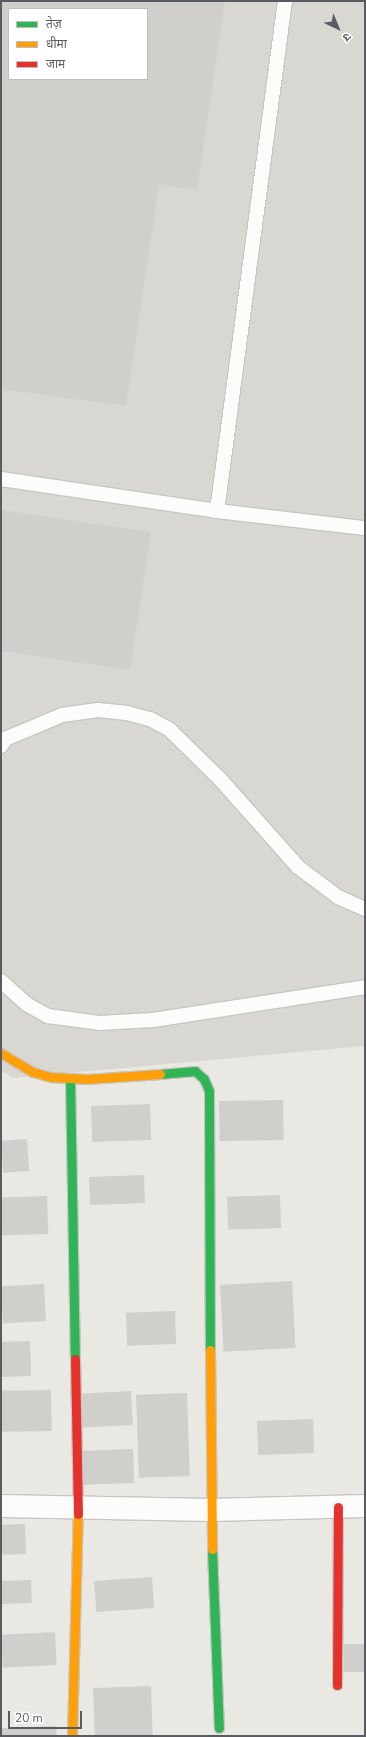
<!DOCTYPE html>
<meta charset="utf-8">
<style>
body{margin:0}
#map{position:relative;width:366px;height:1737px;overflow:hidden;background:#eae8e2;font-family:"Nunito Sans","Noto Sans Devanagari",sans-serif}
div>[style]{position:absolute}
.industrial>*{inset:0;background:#d9d7d2}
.building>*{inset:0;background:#d0cfcb;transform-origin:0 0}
.roads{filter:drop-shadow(1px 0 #c6c6c5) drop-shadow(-1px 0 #c6c6c5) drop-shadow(0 1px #c6c6c5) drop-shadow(0 -1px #c6c6c5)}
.lane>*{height:14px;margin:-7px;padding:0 7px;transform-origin:7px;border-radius:7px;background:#fcfcfb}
.street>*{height:22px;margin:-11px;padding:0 11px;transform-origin:11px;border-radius:11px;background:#fcfcfb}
.fast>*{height:9px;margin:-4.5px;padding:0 4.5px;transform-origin:4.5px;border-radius:4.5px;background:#30b455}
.slow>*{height:9px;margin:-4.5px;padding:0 4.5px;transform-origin:4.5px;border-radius:4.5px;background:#ff9f0a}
.jam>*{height:9px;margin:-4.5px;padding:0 4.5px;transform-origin:4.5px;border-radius:4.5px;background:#e5322d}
span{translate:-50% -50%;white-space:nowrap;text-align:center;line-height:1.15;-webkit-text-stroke:4px #fff;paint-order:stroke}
.frame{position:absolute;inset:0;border:2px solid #585c62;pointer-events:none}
.legend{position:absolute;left:8px;top:8px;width:140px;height:72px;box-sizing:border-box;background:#fff;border:1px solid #bcbec0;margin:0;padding:5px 7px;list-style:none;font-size:12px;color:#585c62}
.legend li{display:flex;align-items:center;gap:8px;height:20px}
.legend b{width:20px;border:1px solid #bcbec0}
.north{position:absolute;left:318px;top:8px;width:40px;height:40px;-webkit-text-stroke:3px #fff;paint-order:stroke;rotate:136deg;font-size:11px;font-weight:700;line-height:16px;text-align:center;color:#585c62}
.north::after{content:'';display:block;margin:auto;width:14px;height:18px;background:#585c62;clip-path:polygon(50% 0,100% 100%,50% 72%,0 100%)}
.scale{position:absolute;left:8px;top:1711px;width:74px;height:18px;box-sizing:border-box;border:2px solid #585c62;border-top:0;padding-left:5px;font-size:12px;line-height:14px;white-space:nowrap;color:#585c62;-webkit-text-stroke:3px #fff;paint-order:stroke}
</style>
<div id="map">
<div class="industrial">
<i style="clip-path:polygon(evenodd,1px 1px,365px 1px,365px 1046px,13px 1078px,1px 1070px,1px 1px,9px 9px,147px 9px,147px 79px,9px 79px,9px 9px)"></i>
</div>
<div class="building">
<i style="clip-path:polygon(evenodd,1px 1px,225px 1px,197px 190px,159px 184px,126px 406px,1px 389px,1px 1px,9px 9px,147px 9px,147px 79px,9px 79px,9px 9px)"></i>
<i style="clip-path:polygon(1px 510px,151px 532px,130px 670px,1px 651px)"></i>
<i style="left:283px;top:1100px;width:40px;height:64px;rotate:89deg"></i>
<i style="left:150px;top:1104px;width:36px;height:59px;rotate:88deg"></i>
<i style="left:27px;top:1139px;width:32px;height:26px;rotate:86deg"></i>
<i style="left:144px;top:1175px;width:28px;height:55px;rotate:88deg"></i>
<i style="left:280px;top:1195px;width:33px;height:53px;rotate:88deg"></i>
<i style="left:47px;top:1196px;width:38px;height:46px;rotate:88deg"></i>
<i style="left:292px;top:1281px;width:67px;height:72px;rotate:87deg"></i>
<i style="left:44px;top:1284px;width:37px;height:43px;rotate:87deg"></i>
<i style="left:175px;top:1311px;width:33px;height:49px;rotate:88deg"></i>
<i style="left:30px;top:1341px;width:35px;height:29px;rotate:88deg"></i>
<i style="left:51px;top:1390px;width:41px;height:50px;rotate:89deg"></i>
<i style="left:131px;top:1391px;width:34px;height:51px;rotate:87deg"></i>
<i style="left:187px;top:1393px;width:83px;height:51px;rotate:88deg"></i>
<i style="left:313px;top:1419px;width:34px;height:56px;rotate:88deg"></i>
<i style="left:133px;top:1449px;width:34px;height:52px;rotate:88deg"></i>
<i style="left:25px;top:1524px;width:30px;height:24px;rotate:88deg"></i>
<i style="left:152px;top:1577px;width:31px;height:58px;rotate:86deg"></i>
<i style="left:31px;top:1580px;width:23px;height:30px;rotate:88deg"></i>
<i style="left:55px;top:1632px;width:33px;height:54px;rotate:87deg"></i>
<i style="left:365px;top:1644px;width:28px;height:21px;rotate:90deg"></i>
<i style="left:151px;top:1686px;width:50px;height:58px;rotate:88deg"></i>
<i style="clip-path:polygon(56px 1726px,57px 1736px,1px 1736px,1px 1728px)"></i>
</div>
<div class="roads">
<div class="lane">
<i style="left:1px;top:479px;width:218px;rotate:8.4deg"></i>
<i style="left:217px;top:511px;width:149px;rotate:6.6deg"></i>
<i style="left:217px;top:511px;width:515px;rotate:-82.41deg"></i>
<i style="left:1px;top:746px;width:8px;rotate:-60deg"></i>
<i style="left:5px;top:739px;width:62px;rotate:-22.8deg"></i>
<i style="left:62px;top:715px;width:36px;rotate:-8deg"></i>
<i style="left:98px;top:710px;width:29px;rotate:6deg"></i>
<i style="left:127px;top:713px;width:24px;rotate:15deg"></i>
<i style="left:150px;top:719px;width:21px;rotate:28deg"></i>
<i style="left:169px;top:729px;width:71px;rotate:44.4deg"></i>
<i style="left:220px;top:779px;width:118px;rotate:48.4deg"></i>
<i style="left:298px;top:867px;width:50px;rotate:36.9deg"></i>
<i style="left:338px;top:897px;width:30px;rotate:24deg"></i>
<i style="left:1px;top:981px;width:36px;rotate:42deg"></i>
<i style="left:28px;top:1005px;width:23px;rotate:29deg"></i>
<i style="left:48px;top:1016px;width:51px;rotate:7.8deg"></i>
<i style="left:99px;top:1023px;width:54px;rotate:-3.2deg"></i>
<i style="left:153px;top:1020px;width:215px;rotate:-8.8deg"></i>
</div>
<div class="street">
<i style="left:1px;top:1506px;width:210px;rotate:1.1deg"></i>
<i style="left:211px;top:1510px;width:154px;rotate:-1.5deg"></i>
</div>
<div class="fast">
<i style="left:160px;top:1074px;width:35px;rotate:-5deg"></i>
<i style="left:195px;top:1071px;width:12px;rotate:42deg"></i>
<i style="left:204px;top:1079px;width:13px;rotate:67deg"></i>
<i style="left:209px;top:1091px;width:259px;rotate:89.8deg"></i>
<i style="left:70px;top:1078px;width:281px;rotate:89deg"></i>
<i style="left:212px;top:1549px;width:179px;rotate:87.8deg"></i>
</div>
<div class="slow">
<i style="left:1px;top:1053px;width:37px;rotate:31deg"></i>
<i style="left:33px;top:1072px;width:19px;rotate:16deg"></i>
<i style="left:51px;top:1077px;width:36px;rotate:3deg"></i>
<i style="left:87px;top:1079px;width:73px;rotate:-3.9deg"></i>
<i style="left:210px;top:1350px;width:199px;rotate:89.4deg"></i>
<i style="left:72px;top:1736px;width:222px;rotate:-88.5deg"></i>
</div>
<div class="jam">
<i style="left:75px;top:1359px;width:155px;rotate:88.9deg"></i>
<i style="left:337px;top:1685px;width:178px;rotate:-89.7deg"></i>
</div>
</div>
<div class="frame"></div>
<ul class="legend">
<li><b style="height:5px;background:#30b455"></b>तेज़</li>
<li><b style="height:5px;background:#ff9f0a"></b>धीमा</li>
<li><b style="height:5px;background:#e5322d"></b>जाम</li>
</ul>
<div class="north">उ</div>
<div class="scale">20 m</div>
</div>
